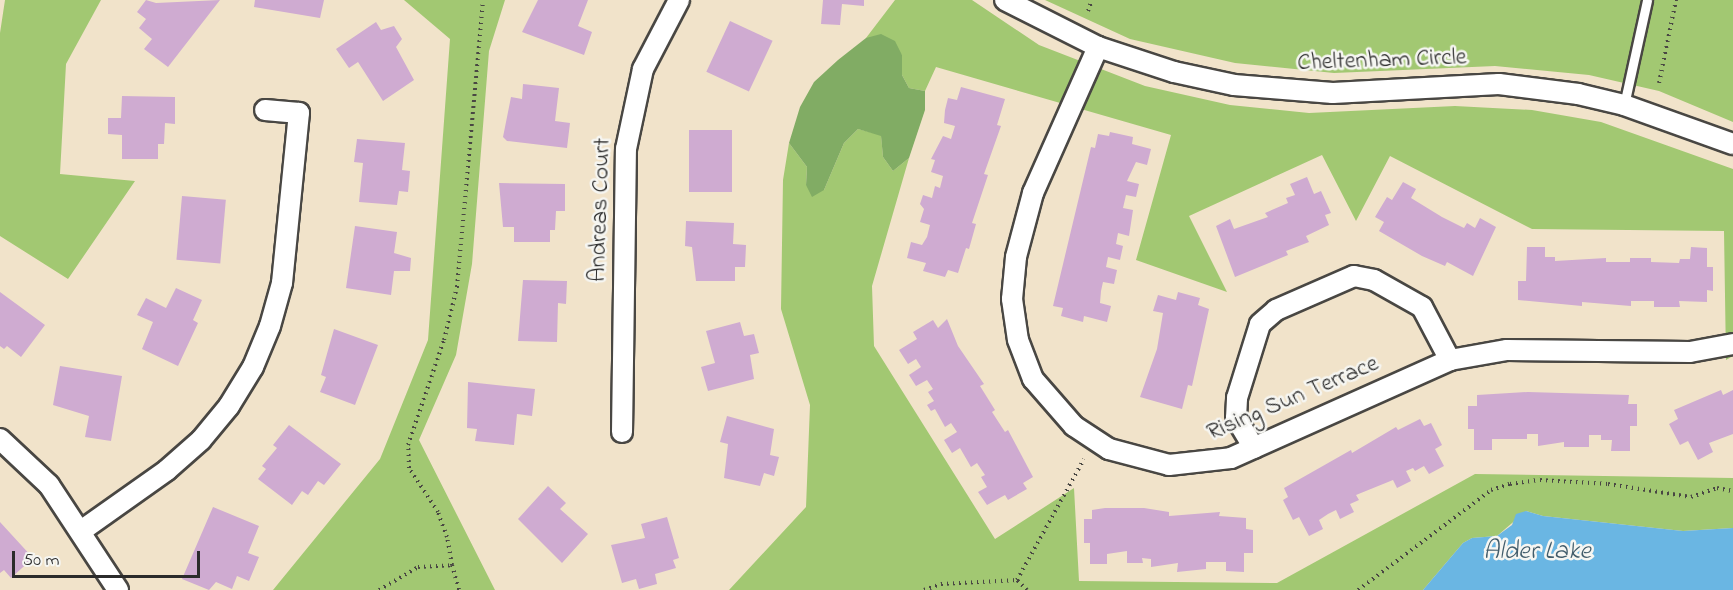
<!DOCTYPE html>
<style>
body{margin:0}
#map{position:relative;width:1733px;height:590px;overflow:hidden;background:#f1e3ca;font-family:"Indie Flower",sans-serif}
div>[style]{position:absolute}
.green>*{inset:0;background:#a2c872}
.forest>*{inset:0;background:#81ac64}
.water>*{inset:0;background:#6ab6e3}
.building>*{inset:0;background:#cfabd1;transform-origin:0 0}
.path>*{height:4px;margin-top:-2px;transform-origin:0;background:repeating-linear-gradient(90deg,#494743 0 1.5px,transparent 0 6px)}
.roads{filter:drop-shadow(2px 0 #494743) drop-shadow(-2px 0 #494743) drop-shadow(0 2px #494743) drop-shadow(0 -2px #494743)}
.lane>*{height:9px;margin:-4.5px;padding:0 4.5px;transform-origin:4.5px;border-radius:4.5px;background:#fff}
.street>*{height:20px;margin:-10px;padding:0 10px;transform-origin:10px;border-radius:10px;background:#fff}
span{translate:-50% -50%;white-space:nowrap;text-align:center;line-height:1.15;-webkit-text-stroke:5px #f6f6f2;paint-order:stroke}
.street-label{font-size:24px;color:#2b2b2b}
.water-label{font-size:26px;color:#415c6b;font-style:italic}
.scale{position:absolute;left:12px;top:551px;width:188px;height:27px;box-sizing:border-box;border:3px solid #2b2b2b;border-top:0;padding-left:8px;font-size:18px;line-height:21px;white-space:nowrap;color:#2b2b2b;-webkit-text-stroke:4px #f6f6f2;paint-order:stroke}
</style>
<div id="map">
<div class="green">
<i style="clip-path:polygon(5px 0,101px 0,66px 64px,60px 174px,135px 181px,68px 279px,0 236px,0 33px)"></i>
<i style="clip-path:polygon(404px 0,505px 0,489px 51px,472px 264px,456px 355px,419px 440px,495px 590px,273px 590px,380px 459px,428px 340px,450px 39px)"></i>
<i style="clip-path:polygon(895px 0,972px 0,1039px 45px,1145px 86px,1230px 105px,1309px 113px,1455px 106px,1532px 110px,1601px 122px,1733px 169px,1733px 356px,1726px 360px,1724px 231px,1532px 229px,1390px 156px,1356px 221px,1322px 155px,1189px 216px,1227px 292px,1136px 260px,1171px 135px,936px 67px,925px 91px,909px 88px,902px 75px,902px 55px,866px 38px)"></i>
<i style="clip-path:polygon(1045px 0,1733px 0,1733px 122px,1659px 91px,1589px 75px,1495px 66px,1334px 73px,1235px 63px,1130px 39px)"></i>
<i style="clip-path:polygon(858px 129px,881px 135px,883px 157px,893px 171px,909px 158px,872px 286px,874px 346px,995px 539px,1074px 488px,1079px 581px,1277px 583px,1475px 474px,1733px 478px,1733px 528px,1683px 531px,1543px 516px,1526px 511px,1497px 536px,1472px 538px,1463px 543px,1423px 590px,729px 590px,806px 507px,810px 405px,781px 309px,783px 180px,789px 143px,807px 167px,806px 185px,824px 190px,844px 143px)"></i>
</div>
<div class="forest">
<i style="clip-path:polygon(881px 34px,895px 41px,902px 55px,902px 75px,909px 88px,925px 91px,925px 110px,909px 158px,893px 171px,883px 157px,881px 136px,858px 129px,844px 143px,824px 190px,812px 197px,806px 185px,807px 167px,789px 143px,800px 107px,814px 82px,838px 60px,866px 38px)"></i>
</div>
<div class="water">
<i style="clip-path:polygon(1526px 511px,1543px 516px,1683px 531px,1733px 528px,1733px 590px,1423px 590px,1463px 543px,1472px 538px,1497px 536px,1512px 525px,1516px 514px)"></i>
</div>
<div class="building">
<i style="clip-path:polygon(146px 0,156px 3px,220px 0,168px 67px,144px 49px,152px 39px,139px 28px,146px 19px,137px 12px)"></i>
<i style="clip-path:polygon(255px 0,324px 0,320px 18px,254px 7px)"></i>
<i style="clip-path:polygon(538px 0,588px 0,578px 26px,592px 32px,584px 55px,522px 32px)"></i>
<i style="clip-path:polygon(823px 0,864px 0,864px 6px,842px 4px,840px 25px,821px 24px)"></i>
<i style="left:730px;top:21px;width:47px;height:56px;rotate:25deg"></i>
<i style="clip-path:polygon(376px 22px,381px 30px,394px 26px,402px 39px,396px 47px,414px 80px,383px 101px,358px 62px,349px 68px,336px 49px)"></i>
<i style="clip-path:polygon(523px 84px,559px 88px,555px 121px,570px 123px,567px 148px,507px 141px,503px 137px,511px 97px,522px 99px)"></i>
<i style="clip-path:polygon(961px 87px,1005px 99px,997px 125px,1001px 126px,984px 174px,988px 175px,972px 223px,976px 224px,969px 249px,966px 248px,958px 273px,948px 270px,945px 277px,923px 271px,926px 263px,907px 258px,911px 242px,922px 245px,927px 237px,930px 225px,920px 222px,924px 209px,920px 204px,923px 195px,932px 198px,935px 186px,940px 188px,943px 176px,931px 172px,935px 160px,931px 159px,943px 136px,951px 139px,955px 126px,944px 123px,945px 110px,948px 98px,957px 100px)"></i>
<i style="clip-path:polygon(122px 96px,175px 97px,175px 124px,165px 123px,164px 144px,158px 144px,158px 159px,122px 159px,122px 135px,108px 134px,108px 118px,121px 118px)"></i>
<i style="left:689px;top:130px;width:43px;height:62px"></i>
<i style="clip-path:polygon(1110px 132px,1133px 137px,1132px 144px,1151px 149px,1147px 165px,1136px 162px,1127px 181px,1139px 184px,1136px 197px,1126px 195px,1123px 208px,1133px 210px,1129px 236px,1118px 233px,1116px 244px,1123px 246px,1120px 260px,1108px 257px,1106px 267px,1117px 270px,1114px 284px,1103px 282px,1101px 291px,1100px 303px,1111px 306px,1107px 322px,1084px 316px,1083px 322px,1061px 316px,1063px 308px,1053px 306px,1091px 147px,1095px 148px,1098px 134px,1109px 136px)"></i>
<i style="clip-path:polygon(357px 139px,405px 143px,402px 170px,410px 171px,408px 192px,399px 191px,397px 205px,359px 202px,363px 163px,354px 162px)"></i>
<i style="clip-path:polygon(1307px 177px,1314px 194px,1321px 191px,1331px 213px,1325px 215px,1329px 225px,1306px 236px,1309px 242px,1286px 251px,1288px 255px,1235px 277px,1216px 226px,1230px 219px,1234px 229px,1268px 217px,1265px 213px,1288px 203px,1286px 198px,1295px 195px,1290px 184px)"></i>
<i style="clip-path:polygon(1403px 182px,1416px 189px,1411px 198px,1442px 217px,1464px 228px,1467px 223px,1475px 228px,1480px 218px,1496px 227px,1473px 276px,1447px 262px,1445px 266px,1422px 256px,1379px 231px,1384px 222px,1375px 217px,1387px 197px,1392px 200px)"></i>
<i style="clip-path:polygon(499px 183px,565px 184px,565px 211px,556px 211px,555px 230px,550px 230px,550px 242px,514px 242px,514px 227px,503px 227px)"></i>
<i style="left:182px;top:196px;width:44px;height:64px;rotate:5deg"></i>
<i style="clip-path:polygon(686px 221px,734px 223px,733px 244px,746px 245px,745px 267px,735px 267px,735px 281px,696px 281px,692px 247px,685px 246px)"></i>
<i style="clip-path:polygon(355px 226px,397px 232px,394px 253px,411px 258px,410px 271px,394px 271px,391px 295px,346px 288px)"></i>
<i style="clip-path:polygon(1527px 247px,1545px 247px,1545px 257px,1555px 257px,1555px 261px,1606px 258px,1606px 262px,1630px 262px,1630px 258px,1651px 258px,1651px 262px,1679px 263px,1680px 259px,1690px 259px,1691px 247px,1707px 248px,1707px 267px,1713px 267px,1713px 291px,1707px 290px,1707px 302px,1679px 301px,1680px 307px,1654px 307px,1654px 301px,1631px 301px,1631px 306px,1582px 302px,1582px 306px,1518px 300px,1518px 281px,1526px 281px)"></i>
<i style="clip-path:polygon(523px 280px,567px 281px,566px 304px,558px 303px,557px 342px,518px 341px)"></i>
<i style="clip-path:polygon(176px 288px,202px 300px,193px 320px,198px 323px,178px 366px,142px 349px,153px 322px,137px 315px,146px 298px,166px 308px)"></i>
<i style="clip-path:polygon(0 292px,45px 325px,21px 357px,7px 346px,4px 349px,0 346px)"></i>
<i style="clip-path:polygon(1178px 292px,1200px 298px,1198px 305px,1209px 309px,1192px 386px,1188px 385px,1182px 409px,1140px 397px,1157px 349px,1163px 313px,1153px 311px,1158px 295px,1176px 300px)"></i>
<i style="clip-path:polygon(947px 319px,958px 346px,984px 384px,980px 386px,995px 410px,992px 412px,1005px 432px,1008px 430px,1033px 477px,1023px 483px,1027px 489px,1008px 500px,1005px 495px,987px 505px,978px 492px,987px 487px,981px 477px,985px 475px,977px 463px,971px 467px,960px 448px,952px 453px,944px 440px,957px 432px,951px 423px,945px 427px,935px 409px,931px 411px,927px 405px,934px 401px,928px 392px,933px 389px,927px 380px,916px 386px,909px 375px,921px 367px,916px 359px,908px 364px,899px 350px,917px 339px,913px 332px,933px 320px,938px 328px)"></i>
<i style="clip-path:polygon(740px 322px,744px 336px,754px 334px,759px 353px,750px 355px,754px 379px,708px 391px,701px 367px,715px 363px,706px 331px)"></i>
<i style="clip-path:polygon(334px 329px,378px 345px,355px 405px,320px 392px,326px 377px,321px 375px)"></i>
<i style="clip-path:polygon(60px 366px,122px 376px,111px 441px,85px 437px,89px 416px,53px 405px)"></i>
<i style="clip-path:polygon(468px 382px,535px 389px,532px 416px,517px 414px,514px 445px,475px 441px,477px 429px,467px 428px)"></i>
<i style="clip-path:polygon(1721px 390px,1723px 395px,1733px 390px,1733px 434px,1709px 443px,1713px 452px,1698px 460px,1688px 441px,1680px 445px,1669px 424px,1678px 419px,1674px 410px)"></i>
<i style="clip-path:polygon(1528px 392px,1629px 395px,1628px 404px,1637px 404px,1637px 426px,1630px 426px,1630px 451px,1611px 451px,1612px 440px,1601px 440px,1601px 435px,1589px 435px,1589px 447px,1564px 447px,1564px 442px,1538px 446px,1538px 434px,1527px 434px,1527px 439px,1492px 439px,1492px 450px,1474px 450px,1474px 429px,1468px 429px,1468px 406px,1477px 406px,1477px 395px)"></i>
<i style="clip-path:polygon(727px 416px,774px 429px,770px 455px,779px 457px,774px 476px,764px 473px,760px 486px,724px 478px,728px 444px,720px 442px)"></i>
<i style="clip-path:polygon(1420px 419px,1424px 426px,1431px 423px,1442px 445px,1435px 449px,1444px 466px,1429px 474px,1424px 466px,1415px 471px,1413px 468px,1406px 471px,1411px 481px,1397px 488px,1393px 480px,1356px 495px,1359px 500px,1350px 504px,1354px 512px,1340px 519px,1336px 510px,1328px 514px,1319px 520px,1323px 529px,1309px 536px,1299px 517px,1293px 520px,1283px 500px,1288px 497px,1284px 488px,1351px 450px,1352px 453px,1396px 427px,1398px 430px)"></i>
<i style="clip-path:polygon(289px 425px,341px 464px,324px 485px,318px 481px,308px 495px,302px 491px,292px 505px,258px 479px,266px 469px,262px 466px,277px 448px,273px 445px)"></i>
<i style="clip-path:polygon(548px 486px,566px 503px,560px 509px,588px 534px,562px 563px,518px 519px)"></i>
<i style="clip-path:polygon(213px 507px,259px 526px,248px 553px,259px 557px,249px 581px,237px 576px,232px 589px,216px 582px,209px 590px,182px 579px)"></i>
<i style="clip-path:polygon(1105px 508px,1144px 508px,1169px 512px,1169px 516px,1220px 512px,1219px 516px,1246px 518px,1246px 529px,1253px 530px,1253px 553px,1244px 553px,1244px 572px,1226px 571px,1226px 562px,1206px 562px,1206px 569px,1177px 572px,1178px 563px,1151px 567px,1151px 559px,1142px 558px,1143px 563px,1127px 563px,1127px 551px,1107px 554px,1107px 564px,1090px 564px,1090px 543px,1084px 543px,1084px 519px,1092px 519px,1092px 510px)"></i>
<i style="clip-path:polygon(667px 517px,679px 558px,673px 560px,676px 568px,655px 574px,657px 584px,639px 589px,636px 579px,622px 583px,611px 545px,645px 538px,641px 524px)"></i>
<i style="clip-path:polygon(0 522px,33px 558px,11px 578px,4px 570px,0 573px)"></i>
</div>
<div class="path">
<i style="left:1088px;top:11px;width:12px;rotate:-70deg"></i>
<i style="left:1659px;top:83px;width:85px;rotate:-78.4deg"></i>
<i style="left:452px;top:565px;width:28px;rotate:-100deg"></i>
<i style="left:447px;top:537px;width:27px;rotate:-110deg"></i>
<i style="left:438px;top:512px;width:53px;rotate:-123.4deg"></i>
<i style="left:409px;top:468px;width:23px;rotate:-92deg"></i>
<i style="left:408px;top:445px;width:111px;rotate:-71.1deg"></i>
<i style="left:444px;top:340px;width:55px;rotate:-76.2deg"></i>
<i style="left:457px;top:287px;width:288px;rotate:-84.8deg"></i>
<i style="left:379px;top:590px;width:45px;rotate:-30.5deg"></i>
<i style="left:418px;top:567px;width:34px;rotate:-3deg"></i>
<i style="left:452px;top:565px;width:26px;rotate:74deg"></i>
<i style="left:924px;top:590px;width:18px;rotate:-19deg"></i>
<i style="left:941px;top:584px;width:76px;rotate:-3deg"></i>
<i style="left:1027px;top:590px;width:14px;rotate:-135deg"></i>
<i style="left:1017px;top:580px;width:138px;rotate:-61deg"></i>
<i style="left:1358px;top:590px;width:166px;rotate:-36.9deg"></i>
<i style="left:1491px;top:490px;width:20px;rotate:-18deg"></i>
<i style="left:1510px;top:484px;width:30px;rotate:-8deg"></i>
<i style="left:1540px;top:480px;width:68px;rotate:3.4deg"></i>
<i style="left:1608px;top:484px;width:84px;rotate:8.9deg"></i>
<i style="left:1691px;top:497px;width:28px;rotate:-19deg"></i>
<i style="left:1717px;top:488px;width:16px;rotate:11deg"></i>
</div>
<div class="roads">
<div class="lane">
<i style="left:1624px;top:105px;width:107px;rotate:-77.6deg"></i>
</div>
<div class="street">
<i style="left:1005px;top:0;width:104px;rotate:26.8deg"></i>
<i style="left:1098px;top:47px;width:80px;rotate:18.2deg"></i>
<i style="left:1174px;top:72px;width:61px;rotate:12.2deg"></i>
<i style="left:1234px;top:85px;width:99px;rotate:4.6deg"></i>
<i style="left:1333px;top:93px;width:166px;rotate:-3.1deg"></i>
<i style="left:1499px;top:84px;width:80px;rotate:7.2deg"></i>
<i style="left:1578px;top:94px;width:47px;rotate:13.4deg"></i>
<i style="left:1624px;top:105px;width:116px;rotate:19.7deg"></i>
<i style="left:1098px;top:47px;width:160px;rotate:114deg"></i>
<i style="left:1033px;top:193px;width:66px;rotate:104.9deg"></i>
<i style="left:1016px;top:257px;width:42px;rotate:95.4deg"></i>
<i style="left:1012px;top:299px;width:41px;rotate:81.7deg"></i>
<i style="left:1018px;top:340px;width:42px;rotate:69deg"></i>
<i style="left:1033px;top:379px;width:62px;rotate:48.9deg"></i>
<i style="left:1074px;top:426px;width:42px;rotate:33.3deg"></i>
<i style="left:1109px;top:449px;width:62px;rotate:14.9deg"></i>
<i style="left:1169px;top:465px;width:62px;rotate:-6.4deg"></i>
<i style="left:1231px;top:458px;width:240px;rotate:-24.1deg"></i>
<i style="left:1450px;top:360px;width:58px;rotate:-10deg"></i>
<i style="left:1507px;top:350px;width:183px;rotate:0.6deg"></i>
<i style="left:1690px;top:352px;width:44px;rotate:-10.5deg"></i>
<i style="left:622px;top:432px;width:283px;rotate:-89.2deg"></i>
<i style="left:626px;top:149px;width:82px;rotate:-78deg"></i>
<i style="left:643px;top:69px;width:78px;rotate:-62.4deg"></i>
<i style="left:0;top:439px;width:67px;rotate:43.2deg"></i>
<i style="left:49px;top:485px;width:126px;rotate:56.7deg"></i>
<i style="left:1254px;top:448px;width:35px;rotate:-121deg"></i>
<i style="left:1236px;top:418px;width:20px;rotate:-87deg"></i>
<i style="left:1237px;top:398px;width:77px;rotate:-72.7deg"></i>
<i style="left:1260px;top:324px;width:21px;rotate:-41deg"></i>
<i style="left:1276px;top:310px;width:85px;rotate:-23.6deg"></i>
<i style="left:1354px;top:276px;width:20px;rotate:11deg"></i>
<i style="left:1374px;top:280px;width:55px;rotate:29.4deg"></i>
<i style="left:1422px;top:307px;width:60px;rotate:62.2deg"></i>
<i style="left:81px;top:531px;width:105px;rotate:-35.3deg"></i>
<i style="left:167px;top:470px;width:45px;rotate:-41.4deg"></i>
<i style="left:201px;top:440px;width:44px;rotate:-50.5deg"></i>
<i style="left:229px;top:406px;width:46px;rotate:-58.4deg"></i>
<i style="left:253px;top:367px;width:44px;rotate:-67.5deg"></i>
<i style="left:270px;top:326px;width:45px;rotate:-74.4deg"></i>
<i style="left:282px;top:283px;width:171px;rotate:-84.3deg"></i>
<i style="left:299px;top:113px;width:34px;rotate:-175deg"></i>
</div>
</div>
<div class="street-label">
<span style="left:1382px;top:61px;rotate:-2deg">Cheltenham Circle</span>
<span style="left:601px;top:210px;rotate:-88deg">Andreas Court</span>
<span style="left:1293px;top:399px;rotate:-23deg">Rising Sun Terrace</span>
</div>
<div class="water-label">
<span style="left:1537px;top:553px">Alder Lake</span>
</div>
<div class="scale">50 m</div>
</div>
